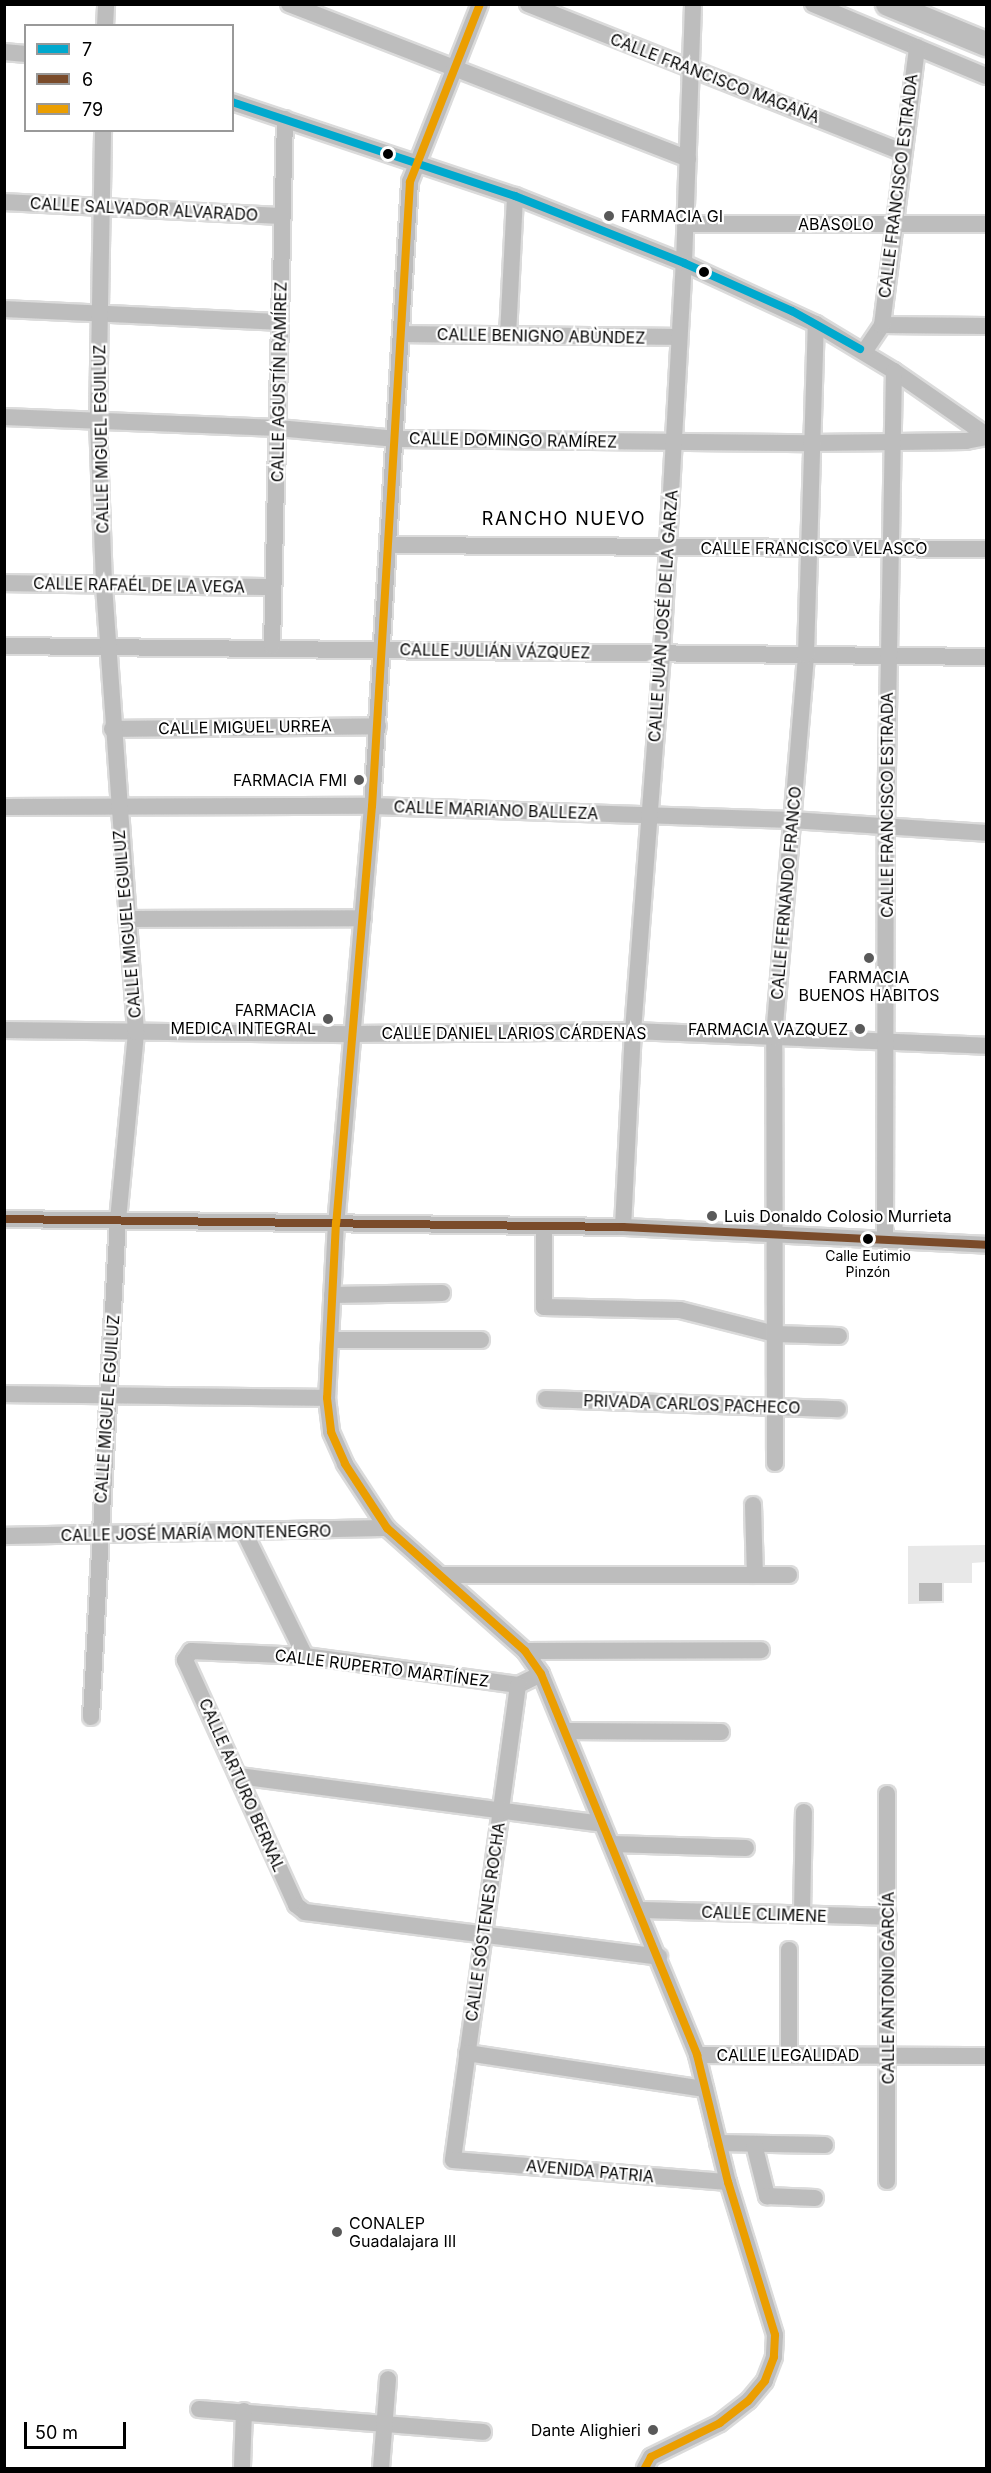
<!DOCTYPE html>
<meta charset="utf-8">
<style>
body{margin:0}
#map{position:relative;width:991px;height:2473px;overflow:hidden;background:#fff;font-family:Inter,sans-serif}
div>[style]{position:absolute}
.green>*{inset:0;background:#e8e8e8}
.water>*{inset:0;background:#bababa;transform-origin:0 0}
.roads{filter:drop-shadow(2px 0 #dbdbdb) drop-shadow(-2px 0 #dbdbdb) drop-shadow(0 2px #dbdbdb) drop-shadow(0 -2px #dbdbdb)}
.minor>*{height:16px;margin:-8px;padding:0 8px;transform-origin:8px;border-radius:8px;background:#bdbdbd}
.highway>*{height:24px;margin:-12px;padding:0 12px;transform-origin:12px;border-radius:12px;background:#bdbdbd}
.bus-1>*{height:8px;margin:-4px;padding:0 4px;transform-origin:4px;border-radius:4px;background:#00a9ce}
.bus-2>*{height:8px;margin:-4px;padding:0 4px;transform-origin:4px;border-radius:4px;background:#7a4b2a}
.bus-3>*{height:8px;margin:-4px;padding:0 4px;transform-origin:4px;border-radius:4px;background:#eb9e00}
.dots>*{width:16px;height:16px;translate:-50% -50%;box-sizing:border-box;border:3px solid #fff;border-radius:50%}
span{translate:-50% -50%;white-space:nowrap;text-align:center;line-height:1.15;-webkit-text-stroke:4.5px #fff;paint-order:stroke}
.bus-label{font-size:14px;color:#000}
.street-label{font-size:16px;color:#000}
.poi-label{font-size:16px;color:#000}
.left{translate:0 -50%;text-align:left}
.right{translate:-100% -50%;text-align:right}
.neighbourhood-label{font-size:18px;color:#000;letter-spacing:1.5px}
.frame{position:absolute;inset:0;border:6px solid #000;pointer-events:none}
.legend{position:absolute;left:24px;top:24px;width:210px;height:108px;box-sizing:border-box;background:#fff;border:2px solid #999;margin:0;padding:8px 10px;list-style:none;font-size:18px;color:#000}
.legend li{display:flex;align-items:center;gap:12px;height:30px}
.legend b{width:30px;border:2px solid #999}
.scale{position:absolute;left:24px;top:2422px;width:102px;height:27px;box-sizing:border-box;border:3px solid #000;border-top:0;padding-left:8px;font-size:18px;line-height:21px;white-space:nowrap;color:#000;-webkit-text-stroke:4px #fff;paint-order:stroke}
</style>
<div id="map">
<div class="green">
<i style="clip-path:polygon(986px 1545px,986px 1562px,972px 1563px,972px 1583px,944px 1583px,944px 1603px,908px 1604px,908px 1546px)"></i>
</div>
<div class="water">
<i style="left:919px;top:1583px;width:23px;height:18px"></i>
</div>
<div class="roads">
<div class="minor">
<i style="left:289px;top:4px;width:428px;rotate:21.2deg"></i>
<i style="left:480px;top:4px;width:191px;rotate:111.5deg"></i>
<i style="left:410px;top:182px;width:625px;rotate:93.48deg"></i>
<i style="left:372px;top:806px;width:418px;rotate:94.9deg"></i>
<i style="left:336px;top:1222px;width:176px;rotate:92.9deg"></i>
<i style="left:327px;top:1398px;width:34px;rotate:83deg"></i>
<i style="left:331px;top:1432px;width:35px;rotate:66deg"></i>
<i style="left:345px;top:1464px;width:77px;rotate:56.7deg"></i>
<i style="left:387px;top:1528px;width:185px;rotate:41.7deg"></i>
<i style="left:525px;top:1651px;width:28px;rotate:55deg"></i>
<i style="left:541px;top:1674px;width:412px;rotate:67.7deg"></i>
<i style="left:697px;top:2055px;width:131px;rotate:76.3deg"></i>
<i style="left:728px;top:2182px;width:160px;rotate:72.9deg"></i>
<i style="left:775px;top:2335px;width:22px;rotate:93deg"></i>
<i style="left:774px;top:2357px;width:26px;rotate:111deg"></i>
<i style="left:765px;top:2381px;width:26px;rotate:130deg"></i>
<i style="left:748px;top:2401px;width:36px;rotate:142deg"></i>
<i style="left:720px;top:2423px;width:77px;rotate:153.8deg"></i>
<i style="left:651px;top:2457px;width:13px;rotate:119deg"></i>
<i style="left:528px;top:4px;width:402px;rotate:21.6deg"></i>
<i style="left:813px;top:4px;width:187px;rotate:22.6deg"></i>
<i style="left:105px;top:26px;width:22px;rotate:-87deg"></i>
<i style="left:4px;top:52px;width:22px;rotate:5deg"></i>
<i style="left:232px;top:102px;width:298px;rotate:18.4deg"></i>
<i style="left:515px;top:196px;width:182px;rotate:21.6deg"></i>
<i style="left:684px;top:263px;width:145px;rotate:24.8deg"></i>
<i style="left:816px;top:324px;width:91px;rotate:31.1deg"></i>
<i style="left:894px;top:371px;width:112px;rotate:34.8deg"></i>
<i style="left:4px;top:202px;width:279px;rotate:2.9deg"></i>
<i style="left:685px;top:224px;width:301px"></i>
<i style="left:4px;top:309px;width:276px;rotate:2.7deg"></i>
<i style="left:882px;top:325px;width:104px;rotate:0.6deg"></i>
<i style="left:402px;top:334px;width:277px;rotate:0.6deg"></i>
<i style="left:508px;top:335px;width:139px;rotate:-87.1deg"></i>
<i style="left:864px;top:352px;width:32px;rotate:-56deg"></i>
<i style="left:882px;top:325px;width:280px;rotate:-82.8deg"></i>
<i style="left:4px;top:417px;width:274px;rotate:2.3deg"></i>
<i style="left:278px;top:428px;width:119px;rotate:5.3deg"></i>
<i style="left:396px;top:439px;width:415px;rotate:0.6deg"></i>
<i style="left:811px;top:443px;width:155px;rotate:-0.7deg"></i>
<i style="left:966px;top:441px;width:20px;rotate:-11deg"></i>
<i style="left:389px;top:545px;width:597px;rotate:0.38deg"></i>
<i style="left:4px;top:583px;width:269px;rotate:0.9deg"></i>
<i style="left:4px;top:646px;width:982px;rotate:0.64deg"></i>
<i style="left:272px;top:646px;width:527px;rotate:-88.59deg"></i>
<i style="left:112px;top:729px;width:266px;rotate:-0.6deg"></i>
<i style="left:4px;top:807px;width:368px;rotate:-0.2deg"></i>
<i style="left:372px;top:806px;width:420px;rotate:1.9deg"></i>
<i style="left:792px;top:820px;width:194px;rotate:3.8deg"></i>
<i style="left:127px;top:919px;width:236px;rotate:-0.2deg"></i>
<i style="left:4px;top:1030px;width:350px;rotate:0.7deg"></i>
<i style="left:354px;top:1034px;width:279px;rotate:-0.6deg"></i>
<i style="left:633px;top:1031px;width:353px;rotate:2.4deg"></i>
<i style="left:4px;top:1219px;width:619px;rotate:0.74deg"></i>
<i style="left:623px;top:1227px;width:363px;rotate:2.8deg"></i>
<i style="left:544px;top:1226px;width:81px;rotate:90deg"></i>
<i style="left:544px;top:1307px;width:136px;rotate:1.3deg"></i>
<i style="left:680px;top:1310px;width:98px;rotate:14.2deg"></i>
<i style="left:775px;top:1334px;width:64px;rotate:1.8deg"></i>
<i style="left:623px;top:1227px;width:196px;rotate:-87.1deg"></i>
<i style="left:633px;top:1031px;width:379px;rotate:-85.6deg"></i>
<i style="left:662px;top:653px;width:391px;rotate:-86.8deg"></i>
<i style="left:684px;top:263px;width:259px;rotate:-88deg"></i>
<i style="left:885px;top:1240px;width:413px;rotate:-89.9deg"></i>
<i style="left:886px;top:827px;width:456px;rotate:-89deg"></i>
<i style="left:332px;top:1295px;width:110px;rotate:-1deg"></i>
<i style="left:330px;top:1340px;width:151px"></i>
<i style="left:4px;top:1394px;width:323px;rotate:0.7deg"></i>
<i style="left:546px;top:1399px;width:292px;rotate:2deg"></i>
<i style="left:775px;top:1463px;width:426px;rotate:-90.1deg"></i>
<i style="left:774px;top:1037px;width:383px;rotate:-85.2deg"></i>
<i style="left:806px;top:655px;width:331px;rotate:-88.3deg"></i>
<i style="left:753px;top:1505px;width:70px;rotate:88.4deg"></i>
<i style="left:244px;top:1532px;width:138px;rotate:63.8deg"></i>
<i style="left:4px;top:1536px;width:383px;rotate:-1.2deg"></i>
<i style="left:440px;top:1575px;width:349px"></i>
<i style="left:525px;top:1651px;width:236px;rotate:-0.2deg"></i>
<i style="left:541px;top:1674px;width:25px;rotate:154deg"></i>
<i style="left:518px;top:1685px;width:215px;rotate:-172.2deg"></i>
<i style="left:305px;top:1656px;width:114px;rotate:-177.5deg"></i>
<i style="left:191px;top:1651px;width:11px;rotate:124deg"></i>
<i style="left:185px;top:1660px;width:269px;rotate:65.6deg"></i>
<i style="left:296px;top:1905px;width:11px;rotate:38deg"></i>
<i style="left:305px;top:1912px;width:357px;rotate:7.2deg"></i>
<i style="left:518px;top:1685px;width:479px;rotate:97.8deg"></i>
<i style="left:453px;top:2160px;width:276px;rotate:4.6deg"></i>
<i style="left:91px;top:1717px;width:498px;rotate:-86.9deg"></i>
<i style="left:118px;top:1220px;width:189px;rotate:-84.5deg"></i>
<i style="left:136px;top:1032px;width:449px;rotate:-94.1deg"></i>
<i style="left:104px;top:584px;width:163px;rotate:-92.1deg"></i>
<i style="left:98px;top:421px;width:291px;rotate:-89deg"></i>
<i style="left:565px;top:1731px;width:156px;rotate:0.4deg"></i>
<i style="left:239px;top:1776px;width:366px;rotate:7.5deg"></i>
<i style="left:887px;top:1794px;width:387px;rotate:90deg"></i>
<i style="left:611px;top:1844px;width:135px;rotate:1.7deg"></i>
<i style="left:641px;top:1910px;width:247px;rotate:1.6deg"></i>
<i style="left:802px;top:1914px;width:102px;rotate:-88.9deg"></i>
<i style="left:789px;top:1950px;width:105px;rotate:90deg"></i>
<i style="left:467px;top:2053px;width:241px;rotate:8.6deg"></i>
<i style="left:697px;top:2055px;width:289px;rotate:0.2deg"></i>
<i style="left:718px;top:2143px;width:107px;rotate:1.1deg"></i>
<i style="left:754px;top:2144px;width:54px;rotate:76deg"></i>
<i style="left:767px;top:2196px;width:48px;rotate:2.4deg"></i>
<i style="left:199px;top:2409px;width:285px;rotate:4.6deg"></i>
<i style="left:242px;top:2466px;width:55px;rotate:-87.9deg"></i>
<i style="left:381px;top:2468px;width:89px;rotate:-85.5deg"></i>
</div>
<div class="highway">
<i style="left:888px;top:4px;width:106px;rotate:22.2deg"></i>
</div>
</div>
<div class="bus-1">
<i style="left:232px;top:102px;width:298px;rotate:18.4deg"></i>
<i style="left:515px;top:196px;width:182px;rotate:21.6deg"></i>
<i style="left:684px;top:263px;width:118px;rotate:24deg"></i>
<i style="left:792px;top:311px;width:78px;rotate:29.2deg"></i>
</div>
<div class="bus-2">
<i style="left:4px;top:1219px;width:619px;rotate:0.74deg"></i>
<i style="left:623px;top:1227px;width:363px;rotate:2.8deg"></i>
</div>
<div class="bus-3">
<i style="left:480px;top:4px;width:191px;rotate:111.5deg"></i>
<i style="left:410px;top:182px;width:625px;rotate:93.48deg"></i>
<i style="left:372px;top:806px;width:418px;rotate:94.9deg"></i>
<i style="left:336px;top:1222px;width:176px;rotate:92.9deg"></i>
<i style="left:327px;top:1398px;width:34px;rotate:83deg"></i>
<i style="left:331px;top:1432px;width:35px;rotate:66deg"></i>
<i style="left:345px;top:1464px;width:77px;rotate:56.7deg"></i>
<i style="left:387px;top:1528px;width:185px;rotate:41.7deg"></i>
<i style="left:525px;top:1651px;width:28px;rotate:55deg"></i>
<i style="left:541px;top:1674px;width:412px;rotate:67.7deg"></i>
<i style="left:697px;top:2055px;width:131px;rotate:76.3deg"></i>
<i style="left:728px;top:2182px;width:160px;rotate:72.9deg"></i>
<i style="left:775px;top:2335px;width:22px;rotate:93deg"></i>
<i style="left:774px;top:2357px;width:26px;rotate:111deg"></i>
<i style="left:765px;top:2381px;width:26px;rotate:130deg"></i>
<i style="left:748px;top:2401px;width:36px;rotate:142deg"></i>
<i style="left:720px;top:2423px;width:77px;rotate:153.8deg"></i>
<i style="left:651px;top:2457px;width:13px;rotate:119deg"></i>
</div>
<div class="dots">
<i style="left:388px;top:154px;background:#000"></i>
<i style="left:609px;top:216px;background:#595959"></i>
<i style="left:704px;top:272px;background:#000"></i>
<i style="left:359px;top:780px;background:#595959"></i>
<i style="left:869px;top:958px;background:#595959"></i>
<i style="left:328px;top:1019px;background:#595959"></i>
<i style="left:860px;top:1029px;background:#595959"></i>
<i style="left:712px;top:1216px;background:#595959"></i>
<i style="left:868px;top:1239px;background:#000"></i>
<i style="left:337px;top:2232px;background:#595959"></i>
<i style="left:653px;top:2430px;background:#595959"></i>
</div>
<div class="bus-label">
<span style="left:868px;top:1264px">Calle Eutimio<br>Pinzón</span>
</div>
<div class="street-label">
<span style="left:715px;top:78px;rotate:21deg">CALLE FRANCISCO MAGAÑA</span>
<span style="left:898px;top:186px;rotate:-83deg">CALLE FRANCISCO ESTRADA</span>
<span style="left:144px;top:209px;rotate:3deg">CALLE SALVADOR ALVARADO</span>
<span style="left:836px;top:224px">ABASOLO</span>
<span style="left:541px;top:336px;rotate:1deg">CALLE BENIGNO ABÙNDEZ</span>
<span style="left:279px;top:382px;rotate:-89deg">CALLE AGUSTÍN RAMÍREZ</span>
<span style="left:101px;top:439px;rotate:-91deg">CALLE MIGUEL EGUILUZ</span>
<span style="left:513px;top:440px;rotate:1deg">CALLE DOMINGO RAMÍREZ</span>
<span style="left:814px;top:548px">CALLE FRANCISCO VELASCO</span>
<span style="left:139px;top:585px;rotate:1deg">CALLE RAFAÉL DE LA VEGA</span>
<span style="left:663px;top:616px;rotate:-86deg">CALLE JUAN JOSÉ DE LA GARZA</span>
<span style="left:495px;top:651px;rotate:1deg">CALLE JULIÁN VÁZQUEZ</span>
<span style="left:245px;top:727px;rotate:-1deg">CALLE MIGUEL URREA</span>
<span style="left:887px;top:805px;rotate:-90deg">CALLE FRANCISCO ESTRADA</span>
<span style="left:496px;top:810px;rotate:2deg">CALLE MARIANO BALLEZA</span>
<span style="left:786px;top:893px;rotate:-85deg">CALLE FERNANDO FRANCO</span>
<span style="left:127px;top:924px;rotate:-95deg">CALLE MIGUEL EGUILUZ</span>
<span style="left:514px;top:1033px">CALLE DANIEL LARIOS CÁRDENAS</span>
<span style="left:692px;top:1404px;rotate:2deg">PRIVADA CARLOS PACHECO</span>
<span style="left:107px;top:1409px;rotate:-86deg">CALLE MIGUEL EGUILUZ</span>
<span style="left:196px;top:1533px;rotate:-1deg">CALLE JOSÉ MARÍA MONTENEGRO</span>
<span style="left:382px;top:1668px;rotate:7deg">CALLE RUPERTO MARTÍNEZ</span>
<span style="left:242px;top:1785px;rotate:66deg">CALLE ARTURO BERNAL</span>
<span style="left:764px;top:1914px;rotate:2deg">CALLE CLIMENE</span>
<span style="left:485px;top:1922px;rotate:-82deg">CALLE SÓSTENES ROCHA</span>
<span style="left:888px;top:1988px;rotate:-90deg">CALLE ANTONIO GARCÍA</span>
<span style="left:788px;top:2055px">CALLE LEGALIDAD</span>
<span style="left:590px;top:2171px;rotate:5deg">AVENIDA PATRIA</span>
</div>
<div class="poi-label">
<span class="left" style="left:621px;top:216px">FARMACIA GI</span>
<span class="right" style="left:347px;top:780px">FARMACIA FMI</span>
<span style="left:869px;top:986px">FARMACIA<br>BUENOS HABITOS</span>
<span class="right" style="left:316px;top:1019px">FARMACIA<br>MEDICA INTEGRAL</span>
<span class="right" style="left:848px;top:1029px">FARMACIA VAZQUEZ</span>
<span class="left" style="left:724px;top:1216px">Luis Donaldo Colosio Murrieta</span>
<span class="left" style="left:349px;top:2232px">CONALEP<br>Guadalajara III</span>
<span class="right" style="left:641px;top:2430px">Dante Alighieri</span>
</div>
<div class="neighbourhood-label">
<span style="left:564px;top:519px">RANCHO NUEVO</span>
</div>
<div class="frame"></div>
<ul class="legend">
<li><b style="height:8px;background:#00a9ce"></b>7</li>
<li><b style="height:8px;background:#7a4b2a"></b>6</li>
<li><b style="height:8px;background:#eb9e00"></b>79</li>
</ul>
<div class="scale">50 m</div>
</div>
